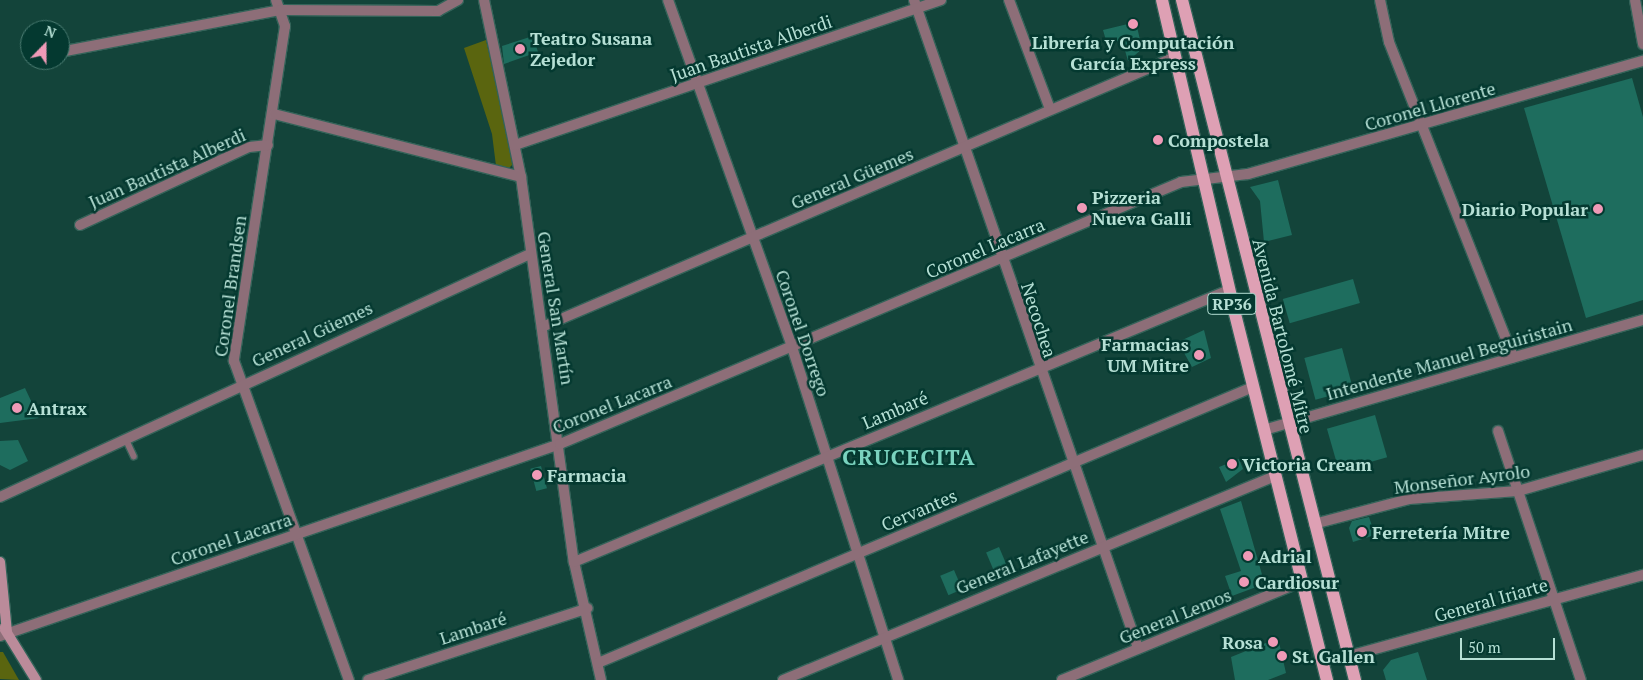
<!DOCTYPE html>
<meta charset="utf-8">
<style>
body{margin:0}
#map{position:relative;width:1643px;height:680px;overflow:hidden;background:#13443a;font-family:"PT Serif",serif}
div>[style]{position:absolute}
.green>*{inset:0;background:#5a650f}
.building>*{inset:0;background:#1e6d5e;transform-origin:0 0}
.roads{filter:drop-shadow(1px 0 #346359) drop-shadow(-1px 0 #346359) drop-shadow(0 1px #346359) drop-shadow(0 -1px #346359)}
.service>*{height:5.5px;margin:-2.75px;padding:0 2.75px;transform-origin:2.75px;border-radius:2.75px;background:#8d6e78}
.minor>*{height:10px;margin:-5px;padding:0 5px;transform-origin:5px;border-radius:5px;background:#8d6e78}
.secondary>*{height:10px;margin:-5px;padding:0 5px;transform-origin:5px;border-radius:5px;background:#bb8b9a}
.primary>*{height:12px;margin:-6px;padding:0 6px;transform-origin:6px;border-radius:6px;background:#dea0b4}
.dots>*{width:14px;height:14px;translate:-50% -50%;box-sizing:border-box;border:2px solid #043930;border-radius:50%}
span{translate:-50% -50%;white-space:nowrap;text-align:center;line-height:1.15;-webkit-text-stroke:5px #043930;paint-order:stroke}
.shield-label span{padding:1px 4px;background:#043930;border:1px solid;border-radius:4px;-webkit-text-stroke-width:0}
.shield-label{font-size:16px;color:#b6e0d5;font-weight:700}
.poi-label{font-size:18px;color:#b6e0d5;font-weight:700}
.left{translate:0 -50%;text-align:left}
.right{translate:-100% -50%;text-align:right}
.street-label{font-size:18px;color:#b6e0d5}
.district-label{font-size:22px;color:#7ad3bf;font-weight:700;letter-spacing:1px}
.north{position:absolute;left:20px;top:20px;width:50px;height:50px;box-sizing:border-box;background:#043930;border:1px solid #4b7c72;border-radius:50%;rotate:22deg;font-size:14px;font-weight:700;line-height:20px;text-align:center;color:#b6e0d5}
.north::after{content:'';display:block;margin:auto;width:18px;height:22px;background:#ef9ab7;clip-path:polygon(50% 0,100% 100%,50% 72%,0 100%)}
.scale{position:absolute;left:1460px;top:638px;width:95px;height:22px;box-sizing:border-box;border:2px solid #b6e0d5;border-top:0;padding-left:6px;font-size:15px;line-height:18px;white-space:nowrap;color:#b6e0d5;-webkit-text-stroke:4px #043930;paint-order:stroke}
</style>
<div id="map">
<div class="green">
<i style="clip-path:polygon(486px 40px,514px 163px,508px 169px,496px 166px,492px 134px,464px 48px)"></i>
<i style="clip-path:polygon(0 652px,3px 652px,19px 680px,0 679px)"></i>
</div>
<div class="building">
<i style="clip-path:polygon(1136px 22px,1142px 49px,1128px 61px,1122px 40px,1107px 44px,1103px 30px)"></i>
<i style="clip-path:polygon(533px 36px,538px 52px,504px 64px,502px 46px)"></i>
<i style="clip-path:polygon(1632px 78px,1643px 117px,1643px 300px,1586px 318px,1524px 108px)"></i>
<i style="clip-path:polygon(1278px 180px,1292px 235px,1264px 242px,1260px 201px,1250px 187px)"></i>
<i style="left:1353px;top:279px;width:25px;height:73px;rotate:74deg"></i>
<i style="clip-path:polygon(1204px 330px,1211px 358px,1192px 367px,1178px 342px)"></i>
<i style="left:1342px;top:348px;width:43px;height:39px;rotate:75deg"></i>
<i style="clip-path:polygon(25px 388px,39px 418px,0 423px,0 398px)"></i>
<i style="left:1375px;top:415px;width:44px;height:50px;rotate:74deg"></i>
<i style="clip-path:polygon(18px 440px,28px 461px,10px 470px,0 465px,0 441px)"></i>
<i style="clip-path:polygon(1239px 459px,1243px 469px,1226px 482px,1219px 467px)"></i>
<i style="left:541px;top:466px;width:23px;height:11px;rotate:75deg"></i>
<i style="clip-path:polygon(1241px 501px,1263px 578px,1259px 586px,1232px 596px,1225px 576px,1241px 571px,1220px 509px)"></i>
<i style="clip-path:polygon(1369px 517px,1375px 535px,1353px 542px,1349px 528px,1352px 521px)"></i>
<i style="left:999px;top:547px;width:26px;height:14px;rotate:67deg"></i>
<i style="left:954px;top:570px;width:21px;height:15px;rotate:67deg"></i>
<i style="clip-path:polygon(1278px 638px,1286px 673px,1268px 680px,1235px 680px,1231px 657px)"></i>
<i style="clip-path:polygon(1418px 652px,1427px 680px,1386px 680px,1383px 670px,1391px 660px)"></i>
</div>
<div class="roads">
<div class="service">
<i style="left:126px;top:439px;width:19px;rotate:65deg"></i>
</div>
<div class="minor">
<i style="left:276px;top:0;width:28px;rotate:71deg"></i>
<i style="left:285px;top:26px;width:339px;rotate:98.7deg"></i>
<i style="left:234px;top:361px;width:339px;rotate:70.2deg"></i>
<i style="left:484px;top:0;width:181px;rotate:78.2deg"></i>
<i style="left:521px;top:177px;width:389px;rotate:82.2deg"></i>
<i style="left:574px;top:562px;width:121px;rotate:77.1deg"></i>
<i style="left:668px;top:0;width:368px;rotate:70.3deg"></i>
<i style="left:792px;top:347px;width:349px;rotate:72.3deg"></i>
<i style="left:914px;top:0;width:686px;rotate:70.93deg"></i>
<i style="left:1009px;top:0;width:116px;rotate:69.4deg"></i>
<i style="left:1380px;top:0;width:43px;rotate:77.9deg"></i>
<i style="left:1389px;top:42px;width:339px;rotate:68.5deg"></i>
<i style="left:1635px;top:0;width:45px;rotate:79.7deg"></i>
<i style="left:60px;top:52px;width:225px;rotate:-10.8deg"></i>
<i style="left:281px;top:10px;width:157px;rotate:0.4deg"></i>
<i style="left:438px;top:11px;width:23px;rotate:-29deg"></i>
<i style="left:274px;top:114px;width:255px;rotate:14.3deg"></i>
<i style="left:515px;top:145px;width:450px;rotate:-18.8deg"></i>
<i style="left:80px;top:225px;width:186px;rotate:-24.8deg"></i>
<i style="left:249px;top:147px;width:19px;rotate:-6deg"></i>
<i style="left:542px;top:327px;width:688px;rotate:-23.1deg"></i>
<i style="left:1264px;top:430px;width:395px;rotate:-16.2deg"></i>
<i style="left:1498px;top:431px;width:262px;rotate:71.6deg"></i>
<i style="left:0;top:497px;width:583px;rotate:-24.63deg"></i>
<i style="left:1314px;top:524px;width:98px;rotate:-14.7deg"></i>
<i style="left:1409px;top:499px;width:109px;rotate:-4.2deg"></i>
<i style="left:1518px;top:491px;width:130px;rotate:-16.1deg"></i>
<i style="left:574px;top:562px;width:709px;rotate:-22.55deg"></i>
<i style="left:0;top:636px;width:592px;rotate:-18.92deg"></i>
<i style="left:560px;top:444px;width:674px;rotate:-22.87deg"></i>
<i style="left:1181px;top:182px;width:67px;rotate:-6.8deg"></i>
<i style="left:1248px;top:174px;width:411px;rotate:-16deg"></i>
<i style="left:1349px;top:656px;width:305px;rotate:-15.4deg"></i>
<i style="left:598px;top:663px;width:711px;rotate:-22.85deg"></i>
<i style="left:368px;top:680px;width:231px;rotate:-18.1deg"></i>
<i style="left:783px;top:680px;width:533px;rotate:-22.52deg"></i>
<i style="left:1062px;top:680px;width:258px;rotate:-22.3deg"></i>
</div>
<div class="secondary">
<i style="left:0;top:562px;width:70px;rotate:84.3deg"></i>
<i style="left:4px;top:628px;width:61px;rotate:58.4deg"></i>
</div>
<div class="primary">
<i style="left:1162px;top:0;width:318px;rotate:76.9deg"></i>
<i style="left:1234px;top:310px;width:382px;rotate:75.9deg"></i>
<i style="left:1182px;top:0;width:702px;rotate:75.73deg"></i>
</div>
</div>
<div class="dots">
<i style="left:1133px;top:24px;background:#ef9ab7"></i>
<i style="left:520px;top:49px;background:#ef9ab7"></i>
<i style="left:1158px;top:140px;background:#ef9ab7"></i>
<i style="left:1082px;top:208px;background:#ef9ab7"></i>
<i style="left:1598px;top:209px;background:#ef9ab7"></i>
<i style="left:1199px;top:355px;background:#ef9ab7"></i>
<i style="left:17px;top:408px;background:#ef9ab7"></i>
<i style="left:1232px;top:464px;background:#ef9ab7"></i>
<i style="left:537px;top:475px;background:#ef9ab7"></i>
<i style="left:1362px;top:532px;background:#ef9ab7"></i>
<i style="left:1248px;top:556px;background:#ef9ab7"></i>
<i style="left:1244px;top:582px;background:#ef9ab7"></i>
<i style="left:1273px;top:642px;background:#ef9ab7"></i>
<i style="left:1282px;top:656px;background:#ef9ab7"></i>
</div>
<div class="shield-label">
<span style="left:1232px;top:304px">RP36</span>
</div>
<div class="poi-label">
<span class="left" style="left:530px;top:49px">Teatro Susana<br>Zejedor</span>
<span style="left:1133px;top:53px">Librería y Computación<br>García Express</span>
<span class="left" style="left:1168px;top:140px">Compostela</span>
<span class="left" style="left:1092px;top:208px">Pizzeria<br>Nueva Galli</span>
<span class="right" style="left:1588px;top:209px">Diario Popular</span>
<span class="right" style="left:1189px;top:355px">Farmacias<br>UM Mitre</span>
<span class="left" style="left:27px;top:408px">Antrax</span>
<span class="left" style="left:1242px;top:464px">Victoria Cream</span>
<span class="left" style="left:547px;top:475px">Farmacia</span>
<span class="left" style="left:1372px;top:532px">Ferretería Mitre</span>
<span class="left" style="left:1258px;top:556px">Adrial</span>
<span class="left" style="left:1255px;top:582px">Cardiosur</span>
<span class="right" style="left:1263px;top:642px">Rosa</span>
<span class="left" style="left:1292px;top:656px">St. Gallen</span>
</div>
<div class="street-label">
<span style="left:751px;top:48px;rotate:-19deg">Juan Bautista Alberdi</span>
<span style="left:1430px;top:106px;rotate:-16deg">Coronel Llorente</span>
<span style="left:167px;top:168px;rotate:-24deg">Juan Bautista Alberdi</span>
<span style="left:852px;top:178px;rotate:-23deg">General Güemes</span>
<span style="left:985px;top:248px;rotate:-23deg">Coronel Lacarra</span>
<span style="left:230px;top:286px;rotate:-82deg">Coronel Brandsen</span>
<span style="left:556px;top:308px;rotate:81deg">General San Martín</span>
<span style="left:1039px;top:320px;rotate:72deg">Necochea</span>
<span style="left:803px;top:333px;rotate:71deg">Coronel Dorrego</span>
<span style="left:312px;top:334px;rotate:-25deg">General Güemes</span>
<span style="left:1283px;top:336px;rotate:76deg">Avenida Bartolomé Mitre</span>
<span style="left:1449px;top:359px;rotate:-16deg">Intendente Manuel Beguiristain</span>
<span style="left:612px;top:404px;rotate:-22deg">Coronel Lacarra</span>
<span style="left:895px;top:410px;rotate:-23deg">Lambaré</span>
<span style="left:1462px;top:479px;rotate:-7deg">Monseñor Ayrolo</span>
<span style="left:919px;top:510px;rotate:-23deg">Cervantes</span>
<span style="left:231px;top:539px;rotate:-19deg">Coronel Lacarra</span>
<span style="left:1022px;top:562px;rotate:-22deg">General Lafayette</span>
<span style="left:1491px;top:600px;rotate:-16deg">General Iriarte</span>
<span style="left:1175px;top:616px;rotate:-22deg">General Lemos</span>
<span style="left:473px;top:628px;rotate:-18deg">Lambaré</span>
</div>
<div class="district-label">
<span style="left:909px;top:457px">CRUCECITA</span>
</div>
<div class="north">N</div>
<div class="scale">50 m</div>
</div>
